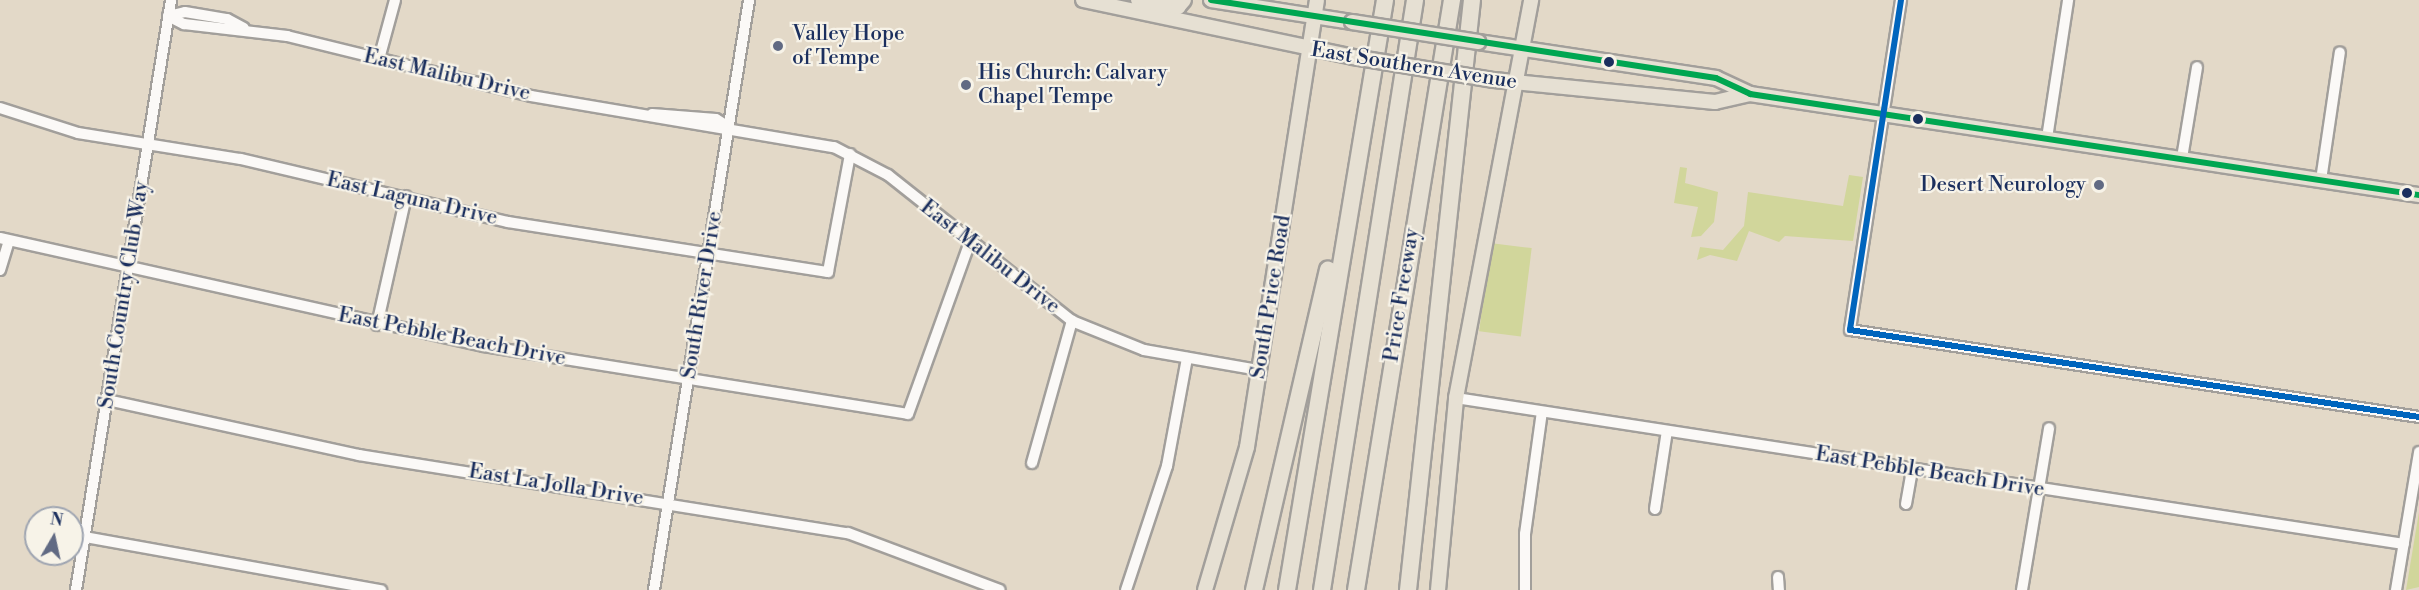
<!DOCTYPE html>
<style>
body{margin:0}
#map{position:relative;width:2419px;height:590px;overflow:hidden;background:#e3d9c8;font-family:"Libre Bodoni",serif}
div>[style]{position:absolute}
.green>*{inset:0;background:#d1d69b;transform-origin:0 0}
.roads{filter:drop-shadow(2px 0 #a29f9b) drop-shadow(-2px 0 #a29f9b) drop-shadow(0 2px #a29f9b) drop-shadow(0 -2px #a29f9b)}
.minor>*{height:10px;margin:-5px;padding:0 5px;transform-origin:5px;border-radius:5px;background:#fbf9f7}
.major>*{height:14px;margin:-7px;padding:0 7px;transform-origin:7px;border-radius:7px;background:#e6e0d3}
.highway>*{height:16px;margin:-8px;padding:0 8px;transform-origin:8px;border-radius:8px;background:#e6e0d3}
.bridges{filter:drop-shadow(2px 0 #a29f9b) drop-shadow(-2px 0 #a29f9b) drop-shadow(0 2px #a29f9b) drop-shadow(0 -2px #a29f9b)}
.major-bridge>*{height:14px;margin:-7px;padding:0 7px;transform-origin:7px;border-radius:7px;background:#e6e0d3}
.bus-1>*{height:6px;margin:-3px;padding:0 3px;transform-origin:3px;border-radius:3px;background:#00a651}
.bus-2>*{height:6px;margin:-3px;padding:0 3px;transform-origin:3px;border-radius:3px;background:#0065bd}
.dots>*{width:16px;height:16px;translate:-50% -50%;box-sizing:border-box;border:3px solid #f7f3e8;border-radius:50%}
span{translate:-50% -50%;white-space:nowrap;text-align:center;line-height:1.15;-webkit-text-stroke:4.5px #f7f3e8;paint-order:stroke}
.poi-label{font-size:21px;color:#1b2f5e}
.left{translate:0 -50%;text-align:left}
.right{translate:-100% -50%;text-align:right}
.street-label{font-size:21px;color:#1b2f5e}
.north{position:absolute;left:24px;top:506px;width:60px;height:60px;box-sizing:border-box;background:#f7f3e8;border:2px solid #9fa5b1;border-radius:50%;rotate:9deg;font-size:16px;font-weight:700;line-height:24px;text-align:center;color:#1b2f5e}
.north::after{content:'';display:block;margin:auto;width:21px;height:27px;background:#616a83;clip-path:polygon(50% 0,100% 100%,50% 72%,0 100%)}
</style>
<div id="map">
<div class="green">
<i style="clip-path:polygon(1680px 167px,1687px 168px,1685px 183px,1718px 192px,1714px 222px,1701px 236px,1691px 237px,1698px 207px,1674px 203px)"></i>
<i style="clip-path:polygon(1849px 175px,1863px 177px,1853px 241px,1785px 236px,1779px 242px,1749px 231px,1737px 261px,1710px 255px,1697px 260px,1700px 247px,1723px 250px,1744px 226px,1748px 192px,1843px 206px)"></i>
<i style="left:1490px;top:243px;width:42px;height:89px;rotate:7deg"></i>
<i style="clip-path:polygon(2419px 512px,2419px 587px,2406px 590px)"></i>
</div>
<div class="roads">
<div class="minor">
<i style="left:1901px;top:0;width:334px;rotate:98.8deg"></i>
<i style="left:1850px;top:330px;width:576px;rotate:8.69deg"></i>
<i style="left:168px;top:16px;width:18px;rotate:27deg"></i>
<i style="left:184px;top:24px;width:104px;rotate:6.6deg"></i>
<i style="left:287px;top:36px;width:251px;rotate:13.8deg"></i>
<i style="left:531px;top:96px;width:307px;rotate:9.6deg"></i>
<i style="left:834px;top:147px;width:61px;rotate:27.4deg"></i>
<i style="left:888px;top:175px;width:235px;rotate:38.4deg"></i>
<i style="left:1072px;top:321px;width:78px;rotate:21.9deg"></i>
<i style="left:1144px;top:350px;width:117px;rotate:9.9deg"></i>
<i style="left:168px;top:16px;width:17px;rotate:-13deg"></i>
<i style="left:185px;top:12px;width:43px;rotate:9.5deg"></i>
<i style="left:227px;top:19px;width:19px;rotate:28deg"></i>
<i style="left:379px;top:59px;width:61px;rotate:-74.8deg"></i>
<i style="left:0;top:108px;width:82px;rotate:17.8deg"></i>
<i style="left:78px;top:133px;width:165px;rotate:9.1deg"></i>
<i style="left:241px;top:159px;width:274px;rotate:13.3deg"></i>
<i style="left:508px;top:222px;width:324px;rotate:8.9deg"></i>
<i style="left:828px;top:272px;width:120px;rotate:-79.4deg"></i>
<i style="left:652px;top:114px;width:64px;rotate:4.5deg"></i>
<i style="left:716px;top:119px;width:15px;rotate:32deg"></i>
<i style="left:2047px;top:138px;width:140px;rotate:-81.3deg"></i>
<i style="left:2182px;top:158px;width:92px;rotate:-80.6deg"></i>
<i style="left:2321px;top:180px;width:129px;rotate:-81.6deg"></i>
<i style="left:0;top:238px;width:496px;rotate:12.6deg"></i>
<i style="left:484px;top:346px;width:429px;rotate:9.1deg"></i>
<i style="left:908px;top:414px;width:183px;rotate:-70.2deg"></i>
<i style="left:0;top:270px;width:30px;rotate:-73deg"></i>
<i style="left:377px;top:325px;width:132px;rotate:-77.3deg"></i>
<i style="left:1456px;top:398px;width:959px;rotate:8.76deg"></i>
<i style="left:107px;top:400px;width:258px;rotate:12.3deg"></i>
<i style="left:359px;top:455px;width:495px;rotate:9.1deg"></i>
<i style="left:848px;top:533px;width:162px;rotate:20.6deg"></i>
<i style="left:1032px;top:463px;width:148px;rotate:-74.3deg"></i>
<i style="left:1906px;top:504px;width:35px;rotate:-80deg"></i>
<i style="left:1655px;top:509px;width:79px;rotate:-81.3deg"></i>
<i style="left:85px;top:537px;width:301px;rotate:10.2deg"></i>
<i style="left:1778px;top:577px;width:13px;rotate:86deg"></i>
<i style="left:76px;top:590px;width:598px;rotate:-80.85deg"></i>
<i style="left:654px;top:590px;width:598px;rotate:-80.85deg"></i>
<i style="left:1126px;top:590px;width:131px;rotate:-71.7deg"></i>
<i style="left:1167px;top:466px;width:110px;rotate:-79.5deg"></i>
<i style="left:1525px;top:590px;width:56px;rotate:-90deg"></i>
<i style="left:1525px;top:534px;width:123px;rotate:-82.1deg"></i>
<i style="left:2022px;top:590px;width:164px;rotate:-80.5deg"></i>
<i style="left:2396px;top:590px;width:140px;rotate:-80.5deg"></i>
</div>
<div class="major">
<i style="left:1083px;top:0;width:276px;rotate:11.9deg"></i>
<i style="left:1138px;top:0;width:41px;rotate:9.9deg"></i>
<i style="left:1178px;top:7px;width:9px;rotate:-49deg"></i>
<i style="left:1211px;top:0;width:143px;rotate:8.9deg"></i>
<i style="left:1478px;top:42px;width:241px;rotate:8.6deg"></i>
<i style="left:1716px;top:78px;width:38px;rotate:25deg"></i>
<i style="left:1750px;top:94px;width:677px;rotate:8.59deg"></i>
<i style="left:1494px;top:80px;width:222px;rotate:5.7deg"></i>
<i style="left:1715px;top:102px;width:36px;rotate:-13deg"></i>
<i style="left:1205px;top:590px;width:149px;rotate:-73.6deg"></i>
<i style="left:1247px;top:447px;width:452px;rotate:-81.1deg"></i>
<i style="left:1438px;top:590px;width:193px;rotate:-84.6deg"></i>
<i style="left:1456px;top:398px;width:405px;rotate:-79.3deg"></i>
</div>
<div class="highway">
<i style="left:1254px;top:590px;width:329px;rotate:-77deg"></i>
<i style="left:1287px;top:590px;width:598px;rotate:-80.57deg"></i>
<i style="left:1322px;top:590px;width:597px;rotate:-81.04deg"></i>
<i style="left:1356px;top:590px;width:598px;rotate:-80.76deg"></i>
<i style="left:1408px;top:590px;width:593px;rotate:-83.81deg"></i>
</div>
</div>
<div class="bridges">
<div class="major-bridge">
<i style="left:1352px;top:22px;width:128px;rotate:9deg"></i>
<i style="left:1353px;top:57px;width:143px;rotate:9.3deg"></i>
</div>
</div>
<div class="bus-1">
<i style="left:1211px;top:0;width:511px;rotate:8.78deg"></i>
<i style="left:1716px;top:78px;width:38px;rotate:25deg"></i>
<i style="left:1750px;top:94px;width:677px;rotate:8.59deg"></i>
</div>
<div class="bus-2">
<i style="left:1901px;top:0;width:334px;rotate:98.8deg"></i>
<i style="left:1850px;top:330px;width:576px;rotate:8.69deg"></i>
</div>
<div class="dots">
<i style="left:778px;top:46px;background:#616a83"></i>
<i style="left:1609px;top:62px;background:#1b2f5e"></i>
<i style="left:966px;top:85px;background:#616a83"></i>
<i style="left:1918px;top:119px;background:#1b2f5e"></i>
<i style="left:2099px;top:185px;background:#616a83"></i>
<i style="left:2407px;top:193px;background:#1b2f5e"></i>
</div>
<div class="poi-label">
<span class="left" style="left:792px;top:46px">Valley Hope<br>of Tempe</span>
<span class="left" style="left:978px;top:85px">His Church: Calvary<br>Chapel Tempe</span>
<span class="right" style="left:2086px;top:185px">Desert Neurology</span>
</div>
<div class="street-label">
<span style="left:1414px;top:66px;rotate:9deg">East Southern Avenue</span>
<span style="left:447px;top:75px;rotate:13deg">East Malibu Drive</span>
<span style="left:412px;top:199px;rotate:13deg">East Laguna Drive</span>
<span style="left:990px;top:257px;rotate:38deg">East Malibu Drive</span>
<span style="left:124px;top:295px;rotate:-81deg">South Country Club Way</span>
<span style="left:702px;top:295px;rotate:-81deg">South River Drive</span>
<span style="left:1402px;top:295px;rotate:-81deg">Price Freeway</span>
<span style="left:1271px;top:297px;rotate:-81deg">South Price Road</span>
<span style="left:452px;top:337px;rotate:11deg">East Pebble Beach Drive</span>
<span style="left:1930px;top:472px;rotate:9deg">East Pebble Beach Drive</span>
<span style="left:556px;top:485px;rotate:9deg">East La Jolla Drive</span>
</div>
<div class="north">N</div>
</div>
